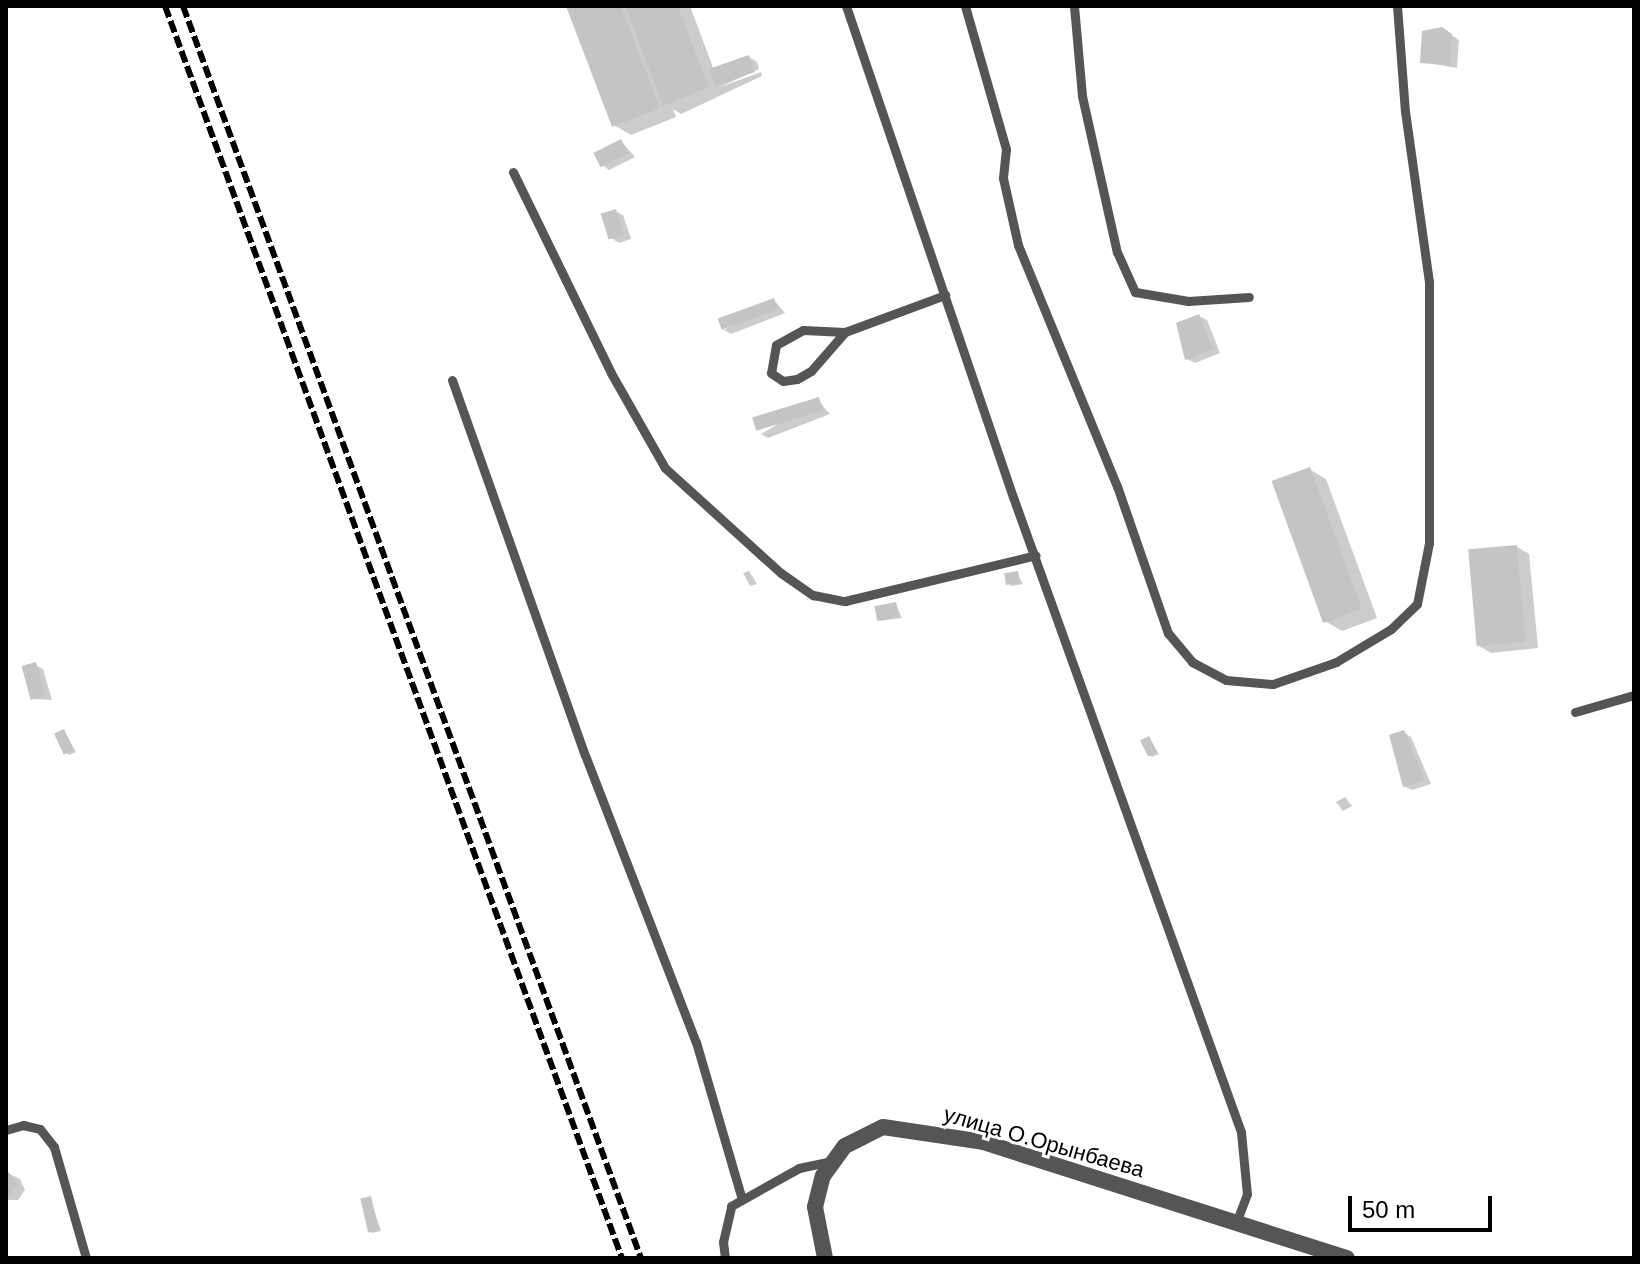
<!DOCTYPE html>
<meta charset="utf-8">
<style>
body{margin:0}
#map{position:relative;width:1640px;height:1264px;overflow:hidden;background:#fff;font-family:Arial,sans-serif}
div>[style]{position:absolute}
.shadow>*{inset:0;background:#0003}
.building>*{inset:0;background:#c4c4c4;transform-origin:0 0}
.service>*{height:9px;margin:-4.5px;padding:0 4.5px;transform-origin:4.5px;border-radius:4.5px;background:#555}
.tertiary>*{height:16px;margin:-8px;padding:0 8px;transform-origin:8px;border-radius:8px;background:#555}
.rail>*{height:6px;margin-top:-3px;transform-origin:0;background:repeating-linear-gradient(90deg,#000 0 12px,transparent 0 16px)}
span{translate:-50% -50%;white-space:nowrap;text-align:center;line-height:1.15;-webkit-text-stroke:6px #fff;paint-order:stroke}
.street-label{font-size:22px;color:#000}
.frame{position:absolute;inset:0;border:8px solid #000;pointer-events:none}
.scale{position:absolute;left:1348px;top:1196px;width:144px;height:36px;box-sizing:border-box;border:4px solid #000;border-top:0;padding-left:10px;font-size:24px;line-height:28px;white-space:nowrap;color:#000;-webkit-text-stroke:6px #fff;paint-order:stroke}
</style>
<div id="map">
<div class="shadow">
<i style="clip-path:polygon(568px 6px,690px 6px,714px 70px,749px 57px,757px 62px,759px 69px,720px 87px,761px 72px,762px 76px,681px 114px,673px 109px,676px 117px,631px 135px,614px 125px)"></i>
<i style="clip-path:polygon(1450px 34px,1459px 40px,1457px 68px,1422px 62px)"></i>
<i style="clip-path:polygon(621px 141px,635px 157px,609px 170px,602px 165px)"></i>
<i style="clip-path:polygon(615px 211px,623px 215px,631px 239px,619px 243px,611px 238px)"></i>
<i style="clip-path:polygon(774px 300px,785px 313px,731px 334px,724px 330px)"></i>
<i style="clip-path:polygon(1199px 316px,1207px 320px,1220px 353px,1195px 363px,1187px 359px)"></i>
<i style="clip-path:polygon(818px 400px,830px 414px,768px 438px,761px 434px)"></i>
<i style="clip-path:polygon(1309px 469px,1326px 479px,1377px 618px,1342px 631px,1325px 621px)"></i>
<i style="clip-path:polygon(1517px 547px,1529px 554px,1538px 648px,1491px 653px,1479px 646px)"></i>
<i style="clip-path:polygon(749px 571px,757px 584px,750px 586px,743px 573px)"></i>
<i style="clip-path:polygon(1017px 573px,1023px 584px,1012px 586px,1009px 584px)"></i>
<i style="clip-path:polygon(896px 604px,902px 618px,880px 621px)"></i>
<i style="clip-path:polygon(35px 665px,43px 669px,52px 700px,33px 699px)"></i>
<i style="clip-path:polygon(64px 731px,76px 752px,69px 755px,66px 753px)"></i>
<i style="clip-path:polygon(1403px 732px,1411px 737px,1431px 784px,1412px 790px,1404px 786px)"></i>
<i style="clip-path:polygon(1149px 738px,1159px 754px,1152px 757px,1149px 755px)"></i>
<i style="clip-path:polygon(1345px 797px,1352px 806px,1343px 811px,1336px 802px)"></i>
<i style="clip-path:polygon(6px 1172px,20px 1179px,25px 1190px,18px 1200px,6px 1200px)"></i>
<i style="clip-path:polygon(370px 1198px,381px 1231px,372px 1233px,369px 1231px)"></i>
</div>
<div class="building">
<i style="clip-path:polygon(566px 6px,621px 6px,660px 108px,612px 127px)"></i>
<i style="clip-path:polygon(625px 6px,678px 6px,709px 87px,663px 106px)"></i>
<i style="clip-path:polygon(1442px 27px,1452px 34px,1450px 65px,1420px 63px,1422px 31px)"></i>
<i style="left:749px;top:55px;width:18px;height:42px;rotate:71deg"></i>
<i style="left:621px;top:139px;width:16px;height:31px;rotate:63deg"></i>
<i style="left:616px;top:209px;width:27px;height:16px;rotate:73deg"></i>
<i style="left:774px;top:298px;width:12px;height:60px;rotate:70deg"></i>
<i style="clip-path:polygon(1199px 314px,1213px 349px,1185px 360px,1176px 323px)"></i>
<i style="left:819px;top:397px;width:14px;height:70px;rotate:73deg"></i>
<i style="left:1310px;top:467px;width:151px;height:41px;rotate:70deg"></i>
<i style="left:1517px;top:545px;width:97px;height:49px;rotate:85deg"></i>
<i style="left:1018px;top:571px;width:12px;height:14px;rotate:81deg"></i>
<i style="left:896px;top:602px;width:15px;height:22px;rotate:79deg"></i>
<i style="left:36px;top:662px;width:35px;height:15px;rotate:75deg"></i>
<i style="left:64px;top:729px;width:23px;height:11px;rotate:65deg"></i>
<i style="clip-path:polygon(1404px 730px,1425px 780px,1403px 787px,1389px 735px)"></i>
<i style="left:1149px;top:736px;width:18px;height:10px;rotate:63deg"></i>
<i style="clip-path:polygon(6px 1169px,18px 1185px,6px 1198px)"></i>
<i style="left:371px;top:1196px;width:35px;height:11px;rotate:77deg"></i>
</div>
<div class="service">
<i style="left:846px;top:6px;width:519px;rotate:71.22deg"></i>
<i style="left:1013px;top:497px;width:675px;rotate:70.25deg"></i>
<i style="left:1241px;top:1132px;width:62px;rotate:84.5deg"></i>
<i style="left:1247px;top:1194px;width:30px;rotate:111deg"></i>
<i style="left:965px;top:6px;width:149px;rotate:74deg"></i>
<i style="left:1006px;top:149px;width:29px;rotate:96deg"></i>
<i style="left:1003px;top:178px;width:69px;rotate:77.4deg"></i>
<i style="left:1018px;top:245px;width:261px;rotate:67.7deg"></i>
<i style="left:1117px;top:486px;width:156px;rotate:70.9deg"></i>
<i style="left:1168px;top:633px;width:38px;rotate:50deg"></i>
<i style="left:1192px;top:662px;width:38px;rotate:28deg"></i>
<i style="left:1226px;top:680px;width:47px;rotate:4.9deg"></i>
<i style="left:1273px;top:684px;width:67px;rotate:-19.2deg"></i>
<i style="left:1336px;top:662px;width:64px;rotate:-31deg"></i>
<i style="left:1391px;top:629px;width:36px;rotate:-44deg"></i>
<i style="left:1417px;top:604px;width:62px;rotate:-78.9deg"></i>
<i style="left:1429px;top:543px;width:261px;rotate:-90deg"></i>
<i style="left:1429px;top:282px;width:172px;rotate:-98deg"></i>
<i style="left:1405px;top:112px;width:106px;rotate:-94.3deg"></i>
<i style="left:1074px;top:6px;width:90px;rotate:84.9deg"></i>
<i style="left:1082px;top:96px;width:160px;rotate:77.4deg"></i>
<i style="left:1117px;top:252px;width:44px;rotate:65.8deg"></i>
<i style="left:1135px;top:292px;width:54px;rotate:9.6deg"></i>
<i style="left:1188px;top:301px;width:61px;rotate:-3.8deg"></i>
<i style="left:513px;top:172px;width:224px;rotate:64deg"></i>
<i style="left:611px;top:373px;width:109px;rotate:60.4deg"></i>
<i style="left:665px;top:468px;width:156px;rotate:42.2deg"></i>
<i style="left:781px;top:573px;width:39px;rotate:35deg"></i>
<i style="left:813px;top:595px;width:33px;rotate:11deg"></i>
<i style="left:845px;top:601px;width:196px;rotate:-13.5deg"></i>
<i style="left:845px;top:332px;width:42px;rotate:-177.3deg"></i>
<i style="left:803px;top:330px;width:31px;rotate:151deg"></i>
<i style="left:776px;top:345px;width:28px;rotate:100deg"></i>
<i style="left:771px;top:373px;width:14px;rotate:34deg"></i>
<i style="left:783px;top:381px;width:14px;rotate:-8deg"></i>
<i style="left:797px;top:379px;width:16px;rotate:-30deg"></i>
<i style="left:811px;top:371px;width:52px;rotate:-48.9deg"></i>
<i style="left:845px;top:332px;width:107px;rotate:-20.3deg"></i>
<i style="left:452px;top:380px;width:398px;rotate:70.5deg"></i>
<i style="left:585px;top:755px;width:308px;rotate:68.9deg"></i>
<i style="left:696px;top:1042px;width:164px;rotate:73.7deg"></i>
<i style="left:1575px;top:712px;width:61px;rotate:-16.1deg"></i>
<i style="left:6px;top:1130px;width:18px;rotate:-16deg"></i>
<i style="left:23px;top:1125px;width:17px;rotate:13deg"></i>
<i style="left:40px;top:1129px;width:23px;rotate:52deg"></i>
<i style="left:54px;top:1147px;width:116px;rotate:73.9deg"></i>
<i style="left:725px;top:1258px;width:16px;rotate:-97deg"></i>
<i style="left:723px;top:1242px;width:37px;rotate:-77deg"></i>
<i style="left:731px;top:1206px;width:78px;rotate:-29.2deg"></i>
<i style="left:799px;top:1168px;width:34px;rotate:-12deg"></i>
</div>
<div class="tertiary">
<i style="left:825px;top:1258px;width:52px;rotate:-101.1deg"></i>
<i style="left:815px;top:1207px;width:32px;rotate:-76deg"></i>
<i style="left:823px;top:1176px;width:37px;rotate:-54deg"></i>
<i style="left:845px;top:1146px;width:42px;rotate:-26.6deg"></i>
<i style="left:883px;top:1127px;width:101px;rotate:8.5deg"></i>
<i style="left:983px;top:1142px;width:382px;rotate:17.7deg"></i>
</div>
<div class="rail">
<i style="left:165px;top:6px;width:1333px;rotate:69.95deg"></i>
<i style="left:183px;top:6px;width:1333px;rotate:69.91deg"></i>
</div>
<div class="street-label">
<span style="left:1044px;top:1142px;rotate:16deg">улица О.Орынбаева</span>
</div>
<div class="frame"></div>
<div class="scale">50 m</div>
</div>
